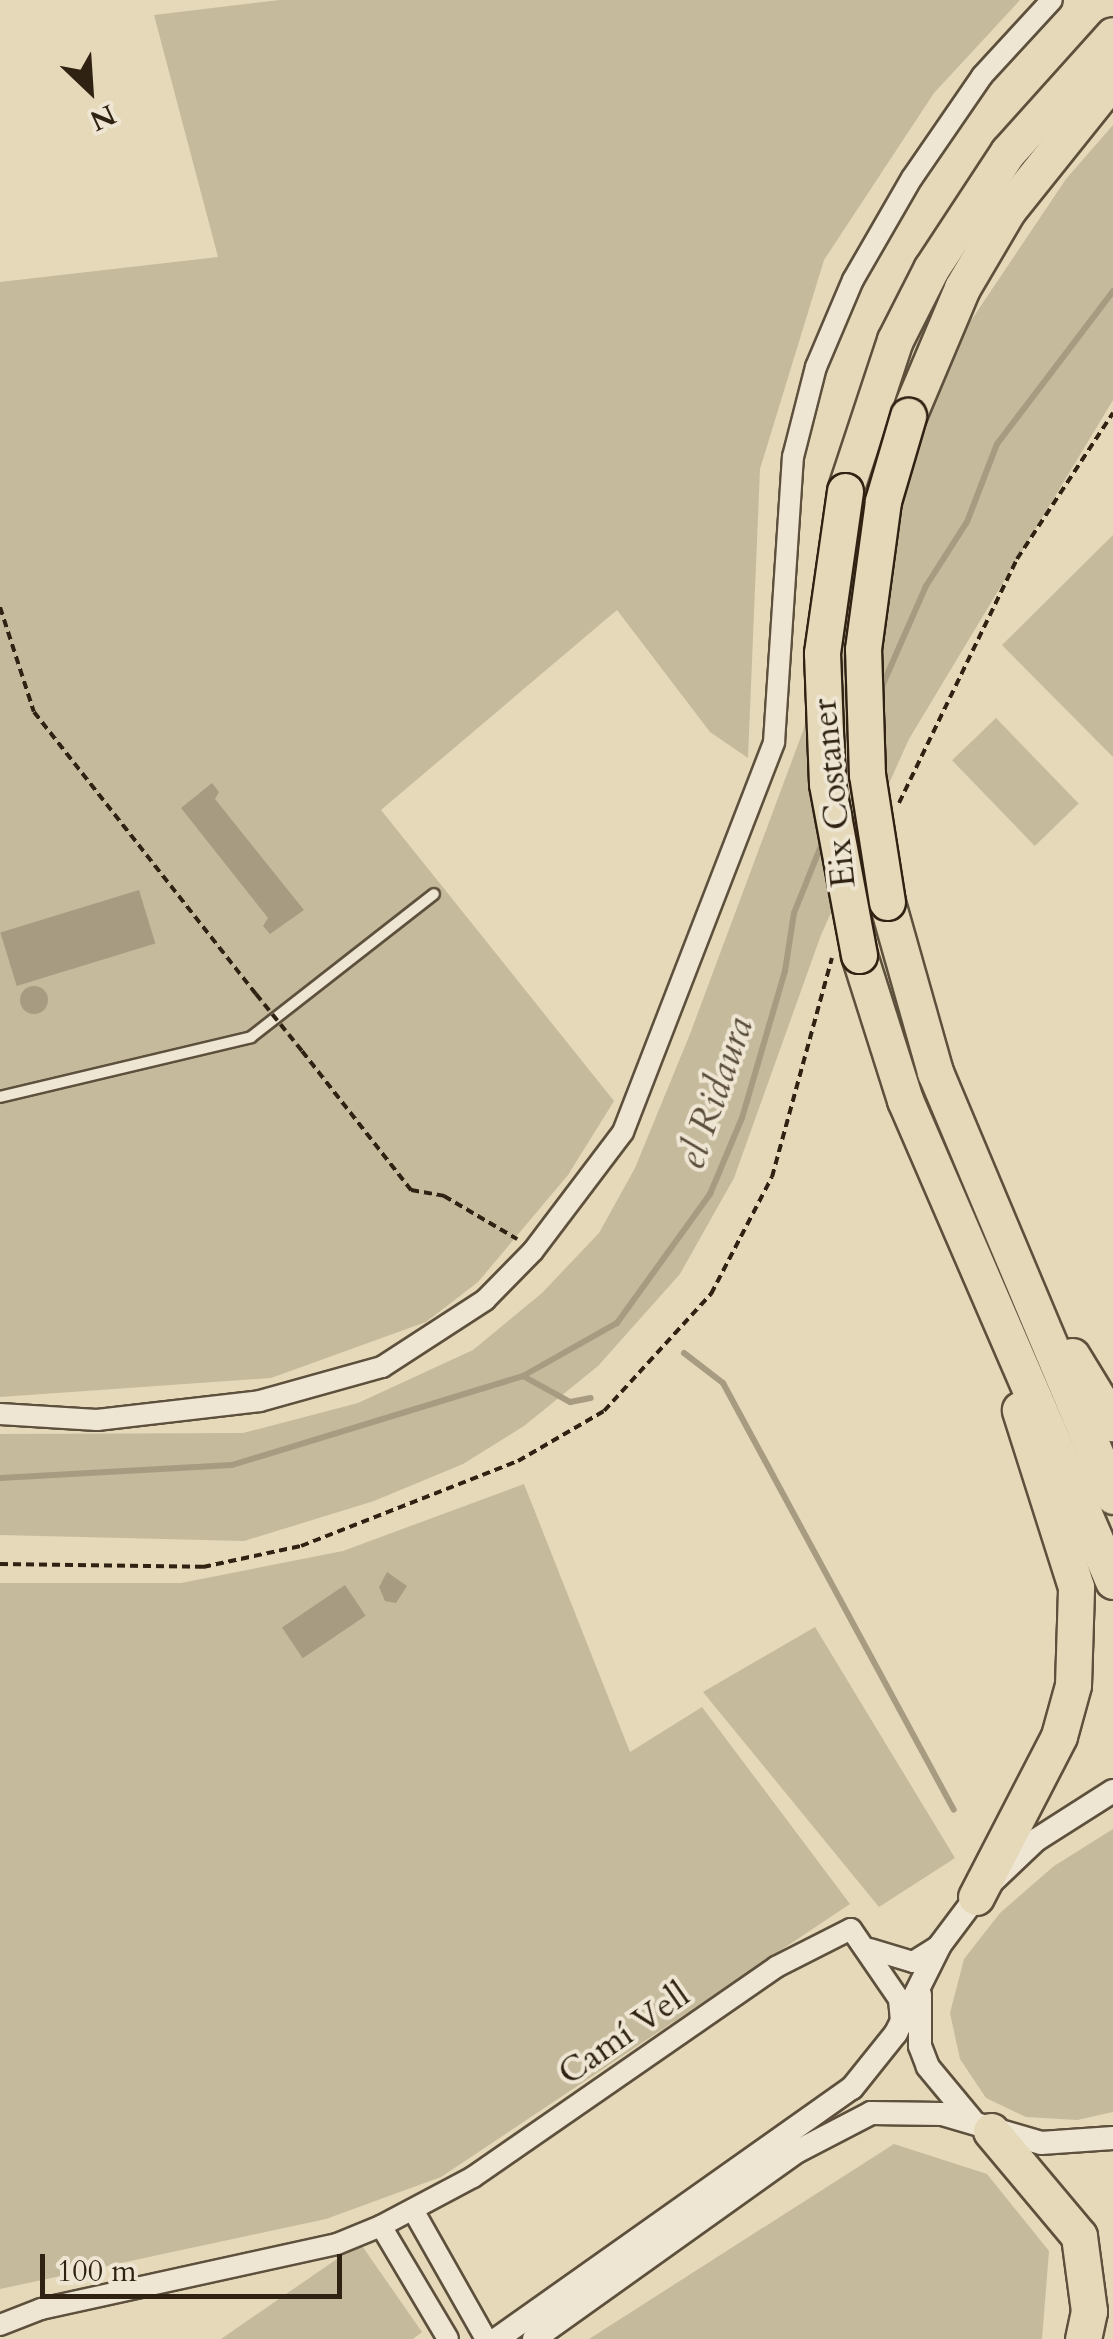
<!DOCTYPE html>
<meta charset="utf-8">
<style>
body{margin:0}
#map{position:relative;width:1113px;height:2339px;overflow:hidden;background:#e5d9b9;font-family:Cardo,serif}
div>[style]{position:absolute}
.green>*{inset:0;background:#c6ba9d;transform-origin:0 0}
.water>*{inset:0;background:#a79b81;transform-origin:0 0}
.round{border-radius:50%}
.stream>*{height:6px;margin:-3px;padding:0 3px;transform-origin:3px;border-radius:3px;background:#a79b81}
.path>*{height:4px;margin-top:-2px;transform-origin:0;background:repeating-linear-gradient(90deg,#302213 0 8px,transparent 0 13px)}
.roads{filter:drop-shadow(2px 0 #5d503c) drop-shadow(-2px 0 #5d503c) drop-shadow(0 2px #5d503c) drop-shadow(0 -2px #5d503c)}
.service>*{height:10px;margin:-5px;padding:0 5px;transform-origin:5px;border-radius:5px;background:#eee6d2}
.minor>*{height:20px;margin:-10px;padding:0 10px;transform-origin:10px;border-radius:10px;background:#eee6d2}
.tertiary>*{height:22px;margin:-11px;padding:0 11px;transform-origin:11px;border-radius:11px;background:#eee6d2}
.motorway>*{height:35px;margin:-17.5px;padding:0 17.5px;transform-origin:17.5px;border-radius:17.5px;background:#e5d9b9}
.path-bridge>*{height:4px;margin-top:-2px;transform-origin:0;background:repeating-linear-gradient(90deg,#302213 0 8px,transparent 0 13px)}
.bridges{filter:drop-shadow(2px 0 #302213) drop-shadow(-2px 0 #302213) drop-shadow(0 2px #302213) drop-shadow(0 -2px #302213)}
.motorway-bridge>*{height:35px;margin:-17.5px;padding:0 17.5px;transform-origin:17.5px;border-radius:17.5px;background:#e5d9b9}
span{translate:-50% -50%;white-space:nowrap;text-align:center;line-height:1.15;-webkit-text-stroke:8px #eee6d2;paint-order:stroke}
.street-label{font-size:35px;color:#302213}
.water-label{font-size:38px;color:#5a4c3a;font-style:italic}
.north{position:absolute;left:40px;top:40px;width:100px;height:100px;-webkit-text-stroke:8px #eee6d2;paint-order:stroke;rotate:155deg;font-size:28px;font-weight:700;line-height:40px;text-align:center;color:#302213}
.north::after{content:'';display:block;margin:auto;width:35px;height:45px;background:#302213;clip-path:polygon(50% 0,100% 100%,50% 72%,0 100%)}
.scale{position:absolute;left:40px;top:2254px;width:302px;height:45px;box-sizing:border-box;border:5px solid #302213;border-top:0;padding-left:12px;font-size:30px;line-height:35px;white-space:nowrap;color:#302213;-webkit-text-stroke:8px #eee6d2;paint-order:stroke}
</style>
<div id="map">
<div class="green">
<i style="clip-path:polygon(280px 0,1020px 0,934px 93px,824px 260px,760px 469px,748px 758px,710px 732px,617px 610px,381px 810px,614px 1101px,568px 1175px,478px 1282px,426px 1322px,271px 1378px,0 1397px,0 282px,218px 257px,154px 15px)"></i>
<i style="clip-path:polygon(1113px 125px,1113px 400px,909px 739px,821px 935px,734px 1178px,680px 1274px,598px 1366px,524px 1426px,463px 1464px,374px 1501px,244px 1541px,0 1535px,0 1434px,243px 1433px,358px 1403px,473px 1350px,542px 1293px,599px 1233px,635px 1168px,690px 1034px,803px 731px,857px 544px,962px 334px,1066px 179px)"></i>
<i style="clip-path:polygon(1113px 535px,1113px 757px,1002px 645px)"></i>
<i style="left:996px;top:718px;width:119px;height:61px;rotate:46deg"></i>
<i style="clip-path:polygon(524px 1484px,630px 1752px,702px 1707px,850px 1904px,441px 2177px,326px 2219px,0 2289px,0 1583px,181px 1583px,343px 1551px)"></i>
<i style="clip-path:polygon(815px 1627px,955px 1858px,879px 1907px,703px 1692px)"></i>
<i style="clip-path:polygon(1113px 1829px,1113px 2112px,1077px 2120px,1026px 2117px,986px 2098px,960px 2059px,950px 2013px,964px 1959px,1000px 1913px,1054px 1866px)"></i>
<i style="clip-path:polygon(894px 2144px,987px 2174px,1049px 2251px,1042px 2339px,589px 2339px)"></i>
<i style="clip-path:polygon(360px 2243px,422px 2332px,413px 2339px,221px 2339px)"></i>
</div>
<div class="water">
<i style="clip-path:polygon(212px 783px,219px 792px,215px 799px,304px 910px,270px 934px,263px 926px,268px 918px,181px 808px)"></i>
<i style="left:139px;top:890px;width:56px;height:145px;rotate:73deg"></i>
<i class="round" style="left:20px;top:986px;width:28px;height:28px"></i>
<i style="clip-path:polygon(387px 1572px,407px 1586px,396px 1603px,385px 1601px,379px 1587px)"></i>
<i style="left:345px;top:1585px;width:37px;height:76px;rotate:56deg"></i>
</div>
<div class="stream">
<i style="left:879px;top:693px;width:117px;rotate:-66.3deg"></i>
<i style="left:926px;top:586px;width:76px;rotate:-57.4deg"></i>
<i style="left:967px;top:522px;width:84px;rotate:-69deg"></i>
<i style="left:997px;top:444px;width:192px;rotate:-52.8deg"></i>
<i style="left:842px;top:792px;width:28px;rotate:-69deg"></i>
<i style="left:684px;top:1353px;width:49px;rotate:37.6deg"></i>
<i style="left:723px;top:1383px;width:485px;rotate:61.6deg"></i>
<i style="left:523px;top:1376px;width:54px;rotate:29deg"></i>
<i style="left:570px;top:1402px;width:21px;rotate:-11deg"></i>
<i style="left:0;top:1478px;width:232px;rotate:-3.2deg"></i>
<i style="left:232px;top:1465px;width:304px;rotate:-17deg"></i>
<i style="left:523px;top:1376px;width:108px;rotate:-29.4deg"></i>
<i style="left:617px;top:1323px;width:159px;rotate:-54.2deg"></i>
<i style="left:710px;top:1194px;width:82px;rotate:-67.2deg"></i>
<i style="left:742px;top:1118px;width:153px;rotate:-73.7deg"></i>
<i style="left:785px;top:971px;width:59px;rotate:-81.2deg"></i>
<i style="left:794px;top:913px;width:78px;rotate:-68.1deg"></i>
</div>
<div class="path">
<i style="left:0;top:607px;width:110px;rotate:72.1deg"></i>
<i style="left:34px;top:712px;width:359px;rotate:51.8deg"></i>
<i style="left:899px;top:803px;width:271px;rotate:-64.2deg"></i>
<i style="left:1017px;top:559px;width:175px;rotate:-56.7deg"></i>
<i style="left:302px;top:1051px;width:177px;rotate:51.9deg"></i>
<i style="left:411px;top:1190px;width:34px;rotate:10deg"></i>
<i style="left:444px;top:1196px;width:85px;rotate:30.5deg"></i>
<i style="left:0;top:1564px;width:203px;rotate:0.8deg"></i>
<i style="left:203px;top:1567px;width:100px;rotate:-12.1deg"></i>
<i style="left:301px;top:1546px;width:233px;rotate:-21.4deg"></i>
<i style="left:518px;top:1461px;width:99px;rotate:-30.2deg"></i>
<i style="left:604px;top:1411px;width:159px;rotate:-47.6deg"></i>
<i style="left:711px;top:1294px;width:132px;rotate:-62.5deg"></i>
<i style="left:772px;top:1177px;width:227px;rotate:-74.7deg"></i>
</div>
<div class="roads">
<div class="service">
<i style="left:0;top:1097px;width:258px;rotate:-13.4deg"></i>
<i style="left:251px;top:1037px;width:232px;rotate:-38deg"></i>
</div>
<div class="minor">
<i style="left:0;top:1414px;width:97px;rotate:3.5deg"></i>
<i style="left:97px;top:1420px;width:164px;rotate:-6.6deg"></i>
<i style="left:260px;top:1401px;width:127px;rotate:-15.6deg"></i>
<i style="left:382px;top:1367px;width:123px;rotate:-33deg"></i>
<i style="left:485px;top:1300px;width:69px;rotate:-45.6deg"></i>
<i style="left:533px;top:1251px;width:149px;rotate:-52.9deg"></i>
<i style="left:623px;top:1132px;width:418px;rotate:-68.8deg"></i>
<i style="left:774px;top:742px;width:286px;rotate:-86.2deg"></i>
<i style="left:793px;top:457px;width:93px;rotate:-75.7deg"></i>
<i style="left:816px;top:367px;width:95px;rotate:-67deg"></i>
<i style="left:853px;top:280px;width:118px;rotate:-60deg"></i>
<i style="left:912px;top:178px;width:124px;rotate:-55.5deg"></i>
<i style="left:982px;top:76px;width:103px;rotate:-47.4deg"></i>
<i style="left:870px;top:1949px;width:45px;rotate:16.8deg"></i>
<i style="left:913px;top:1962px;width:32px;rotate:-32deg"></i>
<i style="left:413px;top:2210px;width:148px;rotate:60.5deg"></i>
<i style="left:381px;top:2226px;width:131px;rotate:59.3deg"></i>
<i style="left:0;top:2325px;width:44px;rotate:-21.3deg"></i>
<i style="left:41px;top:2309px;width:303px;rotate:-12.4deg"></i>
<i style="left:337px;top:2244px;width:48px;rotate:-22.2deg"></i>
<i style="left:381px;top:2226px;width:104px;rotate:-28deg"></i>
<i style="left:473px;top:2177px;width:369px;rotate:-34.7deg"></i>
<i style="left:776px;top:1967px;width:84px;rotate:-26.9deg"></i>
<i style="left:851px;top:1929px;width:85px;rotate:55.6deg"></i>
<i style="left:899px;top:1999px;width:24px;rotate:85deg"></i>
</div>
<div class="tertiary">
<i style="left:920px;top:1995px;width:51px;rotate:90deg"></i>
<i style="left:920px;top:2046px;width:22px;rotate:69deg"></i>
<i style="left:928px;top:2067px;width:69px;rotate:50.3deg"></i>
<i style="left:497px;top:2339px;width:435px;rotate:-35.3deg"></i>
<i style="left:852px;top:2088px;width:70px;rotate:-51.3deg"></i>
<i style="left:896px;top:2033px;width:98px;rotate:-63.4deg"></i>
<i style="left:940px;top:1945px;width:60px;rotate:-53.1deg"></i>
<i style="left:976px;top:1897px;width:83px;rotate:-43.5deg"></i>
<i style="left:1036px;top:1840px;width:91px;rotate:-32.5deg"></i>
<i style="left:534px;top:2339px;width:324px;rotate:-35.5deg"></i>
<i style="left:798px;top:2151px;width:82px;rotate:-27.5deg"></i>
<i style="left:871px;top:2113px;width:71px;rotate:0.8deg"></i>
<i style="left:942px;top:2114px;width:103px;rotate:16.3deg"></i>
<i style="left:1041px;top:2143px;width:72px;rotate:-4deg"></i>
</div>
<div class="motorway">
<i style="left:908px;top:416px;width:139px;rotate:-67.1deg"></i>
<i style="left:962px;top:288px;width:91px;rotate:-59.5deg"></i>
<i style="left:1008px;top:210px;width:168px;rotate:-51.3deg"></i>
<i style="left:845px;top:491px;width:159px;rotate:-71.7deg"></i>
<i style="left:895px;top:340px;width:80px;rotate:-63.1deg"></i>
<i style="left:931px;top:269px;width:140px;rotate:-56.7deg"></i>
<i style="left:1008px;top:152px;width:157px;rotate:-48.1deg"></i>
<i style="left:887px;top:902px;width:177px;rotate:74.2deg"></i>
<i style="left:935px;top:1072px;width:460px;rotate:67.2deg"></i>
<i style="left:859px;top:955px;width:152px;rotate:72.4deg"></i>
<i style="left:905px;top:1100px;width:524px;rotate:66.61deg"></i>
<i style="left:1072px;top:1356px;width:79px;rotate:58.5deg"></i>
<i style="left:976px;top:1897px;width:181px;rotate:-62.7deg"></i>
<i style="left:1059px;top:1736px;width:53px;rotate:-74.6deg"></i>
<i style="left:1073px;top:1685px;width:98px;rotate:-88.2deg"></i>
<i style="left:1076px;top:1587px;width:186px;rotate:-107.6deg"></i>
<i style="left:991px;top:2131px;width:137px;rotate:50deg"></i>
<i style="left:1079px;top:2236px;width:76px;rotate:82.4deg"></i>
<i style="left:1089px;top:2311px;width:29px;rotate:102deg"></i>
</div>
</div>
<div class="path-bridge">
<i style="left:256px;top:994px;width:73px;rotate:51.1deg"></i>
</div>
<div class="bridges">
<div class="motorway-bridge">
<i style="left:845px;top:491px;width:164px;rotate:98.1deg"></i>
<i style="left:822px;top:653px;width:131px;rotate:87.8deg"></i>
<i style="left:827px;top:784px;width:174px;rotate:79.4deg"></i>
<i style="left:887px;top:902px;width:129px;rotate:-98.9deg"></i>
<i style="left:867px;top:775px;width:126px;rotate:-91.8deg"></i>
<i style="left:863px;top:649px;width:149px;rotate:-82.3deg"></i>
<i style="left:883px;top:501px;width:89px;rotate:-73.6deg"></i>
</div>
</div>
<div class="street-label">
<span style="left:834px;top:793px;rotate:-96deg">Eix Costaner</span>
<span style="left:624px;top:2034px;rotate:-35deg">Camí Vell</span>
</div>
<div class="water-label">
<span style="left:716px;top:1093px;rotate:-71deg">el Ridaura</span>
</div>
<div class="north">N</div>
<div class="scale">100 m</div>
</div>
